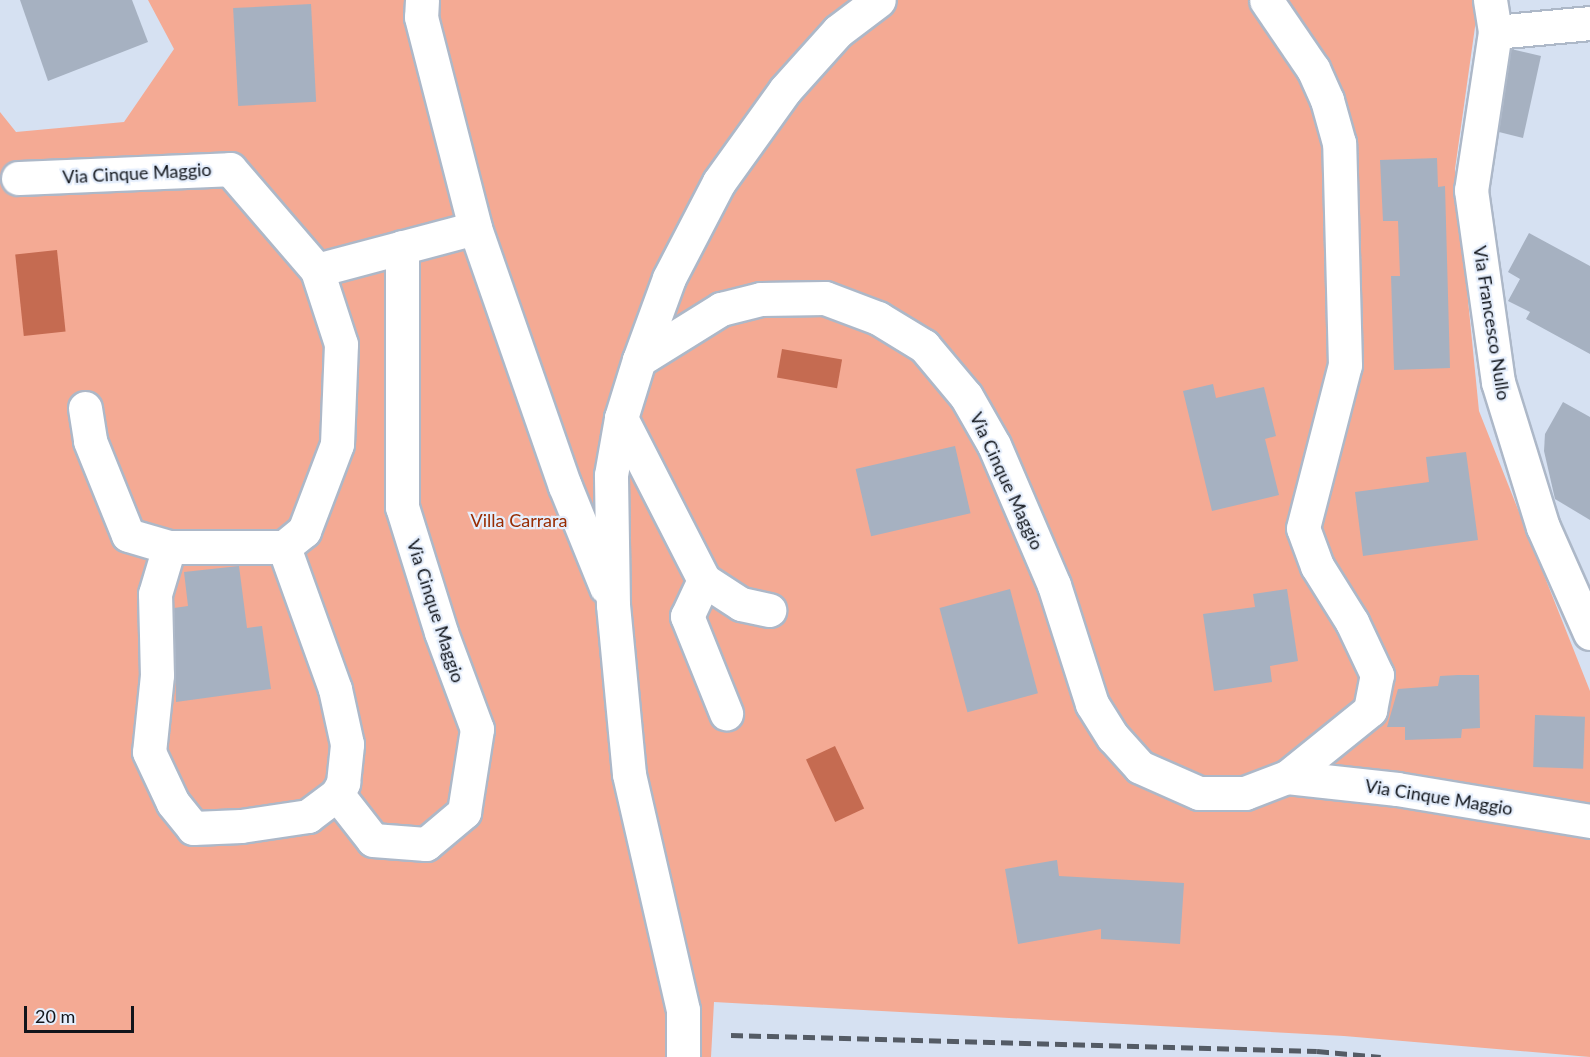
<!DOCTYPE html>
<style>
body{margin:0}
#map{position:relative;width:1590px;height:1057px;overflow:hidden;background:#d6e1f2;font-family:Lato,sans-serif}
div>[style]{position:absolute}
.green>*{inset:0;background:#f4aa94}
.water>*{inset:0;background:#c56b51;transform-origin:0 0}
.building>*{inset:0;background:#a6b1c1;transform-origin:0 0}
.roads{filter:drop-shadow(2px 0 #adb8c8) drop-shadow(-2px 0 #adb8c8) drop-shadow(0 2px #adb8c8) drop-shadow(0 -2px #adb8c8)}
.minor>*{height:33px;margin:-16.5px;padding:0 16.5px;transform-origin:16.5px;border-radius:16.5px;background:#fff}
.rail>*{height:4.5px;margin-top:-2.25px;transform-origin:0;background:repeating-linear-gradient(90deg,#545b65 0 12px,transparent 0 18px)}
span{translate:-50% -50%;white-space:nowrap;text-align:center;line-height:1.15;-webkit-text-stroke:4.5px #e5eefc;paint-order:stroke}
.street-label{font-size:18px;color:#11151b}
.park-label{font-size:18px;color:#982c02}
.scale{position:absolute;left:24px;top:1006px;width:110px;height:27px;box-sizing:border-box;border:3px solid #11151b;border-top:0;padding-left:8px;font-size:18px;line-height:21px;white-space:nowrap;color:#11151b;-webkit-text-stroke:4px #e5eefc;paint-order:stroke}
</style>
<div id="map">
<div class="green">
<i style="clip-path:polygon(148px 0,1473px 0,1476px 20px,1455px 169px,1479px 411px,1590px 691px,1590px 1057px,1344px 1036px,714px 1002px,711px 1057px,0 1057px,0 112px,16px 132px,124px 122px,174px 49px)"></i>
</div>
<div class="water">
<i style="left:57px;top:250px;width:82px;height:42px;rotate:84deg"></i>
<i style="left:782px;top:349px;width:61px;height:29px;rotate:10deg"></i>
<i style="left:835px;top:746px;width:69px;height:32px;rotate:65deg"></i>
</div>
<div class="building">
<i style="clip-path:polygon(20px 0,132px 0,148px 42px,48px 81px)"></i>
<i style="left:311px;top:4px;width:98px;height:78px;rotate:87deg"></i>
<i style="clip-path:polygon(1511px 49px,1541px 56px,1523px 138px,1499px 132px)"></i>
<i style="clip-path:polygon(1437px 158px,1438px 187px,1445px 186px,1450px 368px,1394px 370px,1391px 276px,1400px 276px,1398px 221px,1383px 221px,1380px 160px)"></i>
<i style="clip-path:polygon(1529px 233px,1590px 266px,1590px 354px,1526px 319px,1530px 312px,1508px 301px,1520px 279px,1508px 272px)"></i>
<i style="clip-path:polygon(1213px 384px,1216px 398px,1264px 387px,1276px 436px,1265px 439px,1279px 495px,1212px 511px,1183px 391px)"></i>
<i style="clip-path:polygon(1563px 402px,1590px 417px,1590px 520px,1555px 499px,1544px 451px,1545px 434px)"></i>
<i style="left:955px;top:446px;width:69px;height:102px;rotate:77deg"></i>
<i style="clip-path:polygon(1466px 452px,1478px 540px,1363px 556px,1355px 492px,1429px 482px,1426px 457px)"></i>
<i style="clip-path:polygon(239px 566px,247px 628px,262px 626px,271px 689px,176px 702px,174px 608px,188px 606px,184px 572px)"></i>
<i style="left:1010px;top:589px;width:108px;height:73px;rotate:75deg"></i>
<i style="clip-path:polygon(1287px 589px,1298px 661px,1270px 666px,1272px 682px,1214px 691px,1203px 614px,1255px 607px,1253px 594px)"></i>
<i style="clip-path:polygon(1458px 675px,1479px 675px,1480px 728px,1462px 729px,1461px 738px,1405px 740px,1405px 727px,1387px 727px,1398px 689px,1438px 686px,1440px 676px)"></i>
<i style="left:1535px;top:715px;width:50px;height:52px;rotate:2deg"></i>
<i style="clip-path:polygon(1057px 860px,1059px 876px,1184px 883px,1180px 944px,1101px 939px,1101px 929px,1018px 944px,1005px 869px)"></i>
</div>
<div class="roads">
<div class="minor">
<i style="left:422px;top:0;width:17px;rotate:93deg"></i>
<i style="left:421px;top:17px;width:218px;rotate:75.6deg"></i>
<i style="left:475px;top:228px;width:273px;rotate:70.8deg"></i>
<i style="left:565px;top:486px;width:109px;rotate:67.9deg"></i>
<i style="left:1490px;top:0;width:32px;rotate:81deg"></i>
<i style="left:1495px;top:32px;width:160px;rotate:98.6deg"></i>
<i style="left:1471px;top:190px;width:194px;rotate:82deg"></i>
<i style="left:1498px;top:382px;width:152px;rotate:72.8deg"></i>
<i style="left:1543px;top:527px;width:116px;rotate:66.1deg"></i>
<i style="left:1495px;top:32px;width:95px;rotate:-5.4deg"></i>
<i style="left:18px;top:178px;width:212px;rotate:-2.4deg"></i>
<i style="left:230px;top:169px;width:133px;rotate:49.3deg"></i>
<i style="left:317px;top:270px;width:163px;rotate:-14.9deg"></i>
<i style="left:639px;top:360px;width:87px;rotate:-69.9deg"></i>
<i style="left:669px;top:278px;width:108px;rotate:-62.5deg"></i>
<i style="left:719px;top:182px;width:113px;rotate:-54.3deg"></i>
<i style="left:785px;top:90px;width:79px;rotate:-48.1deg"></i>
<i style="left:838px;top:31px;width:51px;rotate:-37.1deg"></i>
<i style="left:85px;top:408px;width:33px;rotate:81deg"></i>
<i style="left:90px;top:441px;width:101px;rotate:68deg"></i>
<i style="left:128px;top:535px;width:43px;rotate:16.3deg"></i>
<i style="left:169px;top:547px;width:115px"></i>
<i style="left:284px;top:547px;width:26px;rotate:-39deg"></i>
<i style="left:304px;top:531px;width:93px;rotate:-69.2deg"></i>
<i style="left:337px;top:444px;width:100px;rotate:-87.7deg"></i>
<i style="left:341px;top:344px;width:78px;rotate:-108deg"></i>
<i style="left:621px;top:418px;width:182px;rotate:62.9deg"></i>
<i style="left:704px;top:580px;width:44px;rotate:33deg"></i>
<i style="left:741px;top:604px;width:29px;rotate:12deg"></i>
<i style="left:169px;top:547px;width:49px;rotate:106.6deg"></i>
<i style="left:155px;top:594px;width:81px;rotate:88.6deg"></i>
<i style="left:157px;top:675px;width:77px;rotate:95.9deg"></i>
<i style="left:149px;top:752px;width:56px;rotate:64.8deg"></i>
<i style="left:173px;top:803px;width:32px;rotate:51deg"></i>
<i style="left:193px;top:828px;width:48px;rotate:-2.4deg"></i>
<i style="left:241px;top:826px;width:68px;rotate:-8.5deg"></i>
<i style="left:308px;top:816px;width:36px;rotate:-37deg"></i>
<i style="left:337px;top:794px;width:13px;rotate:-61deg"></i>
<i style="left:343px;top:783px;width:39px;rotate:-84deg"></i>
<i style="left:347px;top:744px;width:56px;rotate:-102.3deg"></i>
<i style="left:335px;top:689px;width:151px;rotate:-109.8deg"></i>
<i style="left:704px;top:580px;width:40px;rotate:115deg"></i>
<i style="left:687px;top:616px;width:105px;rotate:68.1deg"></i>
<i style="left:1287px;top:777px;width:111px;rotate:6.2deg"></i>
<i style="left:1397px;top:789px;width:196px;rotate:9.4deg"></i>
<i style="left:337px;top:794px;width:58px;rotate:52deg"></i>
<i style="left:373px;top:840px;width:53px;rotate:4.3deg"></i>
<i style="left:426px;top:844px;width:50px;rotate:-40.1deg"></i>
<i style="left:464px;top:812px;width:84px;rotate:-81.1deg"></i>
<i style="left:477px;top:729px;width:103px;rotate:-110.4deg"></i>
<i style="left:441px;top:632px;width:131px;rotate:-107.3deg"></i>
<i style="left:402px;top:507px;width:260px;rotate:-90deg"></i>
<i style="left:683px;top:1057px;width:47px;rotate:-90deg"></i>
<i style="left:683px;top:1010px;width:242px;rotate:-102.9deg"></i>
<i style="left:629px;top:774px;width:170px;rotate:-95.4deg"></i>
<i style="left:613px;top:605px;width:130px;rotate:-90.9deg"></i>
<i style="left:611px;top:475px;width:58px;rotate:-80deg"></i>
<i style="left:621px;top:418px;width:61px;rotate:-72.8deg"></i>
<i style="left:639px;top:360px;width:97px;rotate:-31.9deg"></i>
<i style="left:721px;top:309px;width:41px;rotate:-14deg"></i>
<i style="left:761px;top:299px;width:64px;rotate:-0.9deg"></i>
<i style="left:825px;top:298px;width:57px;rotate:20.7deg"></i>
<i style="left:878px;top:318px;width:54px;rotate:31.3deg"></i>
<i style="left:924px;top:346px;width:65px;rotate:50deg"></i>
<i style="left:966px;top:396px;width:56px;rotate:60.3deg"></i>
<i style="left:994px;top:445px;width:152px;rotate:66.8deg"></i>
<i style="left:1054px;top:585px;width:125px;rotate:72.3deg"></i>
<i style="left:1092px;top:704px;width:39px;rotate:58deg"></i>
<i style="left:1113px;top:737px;width:40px;rotate:48deg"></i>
<i style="left:1140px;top:767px;width:64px;rotate:23.8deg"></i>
<i style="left:1199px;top:793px;width:46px"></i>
<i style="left:1245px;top:793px;width:45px;rotate:-20.9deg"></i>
<i style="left:1287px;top:777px;width:107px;rotate:-38.9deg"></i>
<i style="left:1370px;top:710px;width:36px;rotate:-79deg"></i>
<i style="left:1377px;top:675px;width:59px;rotate:-115.3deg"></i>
<i style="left:1352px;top:622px;width:66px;rotate:-122deg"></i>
<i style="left:1317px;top:566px;width:40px;rotate:-110.2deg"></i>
<i style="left:1303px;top:528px;width:168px;rotate:-75.6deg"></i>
<i style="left:1345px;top:365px;width:222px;rotate:-91.5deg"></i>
<i style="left:1339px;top:143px;width:45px;rotate:-105.6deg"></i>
<i style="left:1327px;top:100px;width:34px;rotate:-114deg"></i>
<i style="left:1313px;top:69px;width:83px;rotate:-124.3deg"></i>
</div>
</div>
<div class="rail">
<i style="left:731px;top:1035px;width:586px;rotate:1.56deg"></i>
<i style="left:1317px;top:1051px;width:64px;rotate:5.4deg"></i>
</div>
<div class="street-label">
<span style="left:137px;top:173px;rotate:-3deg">Via Cinque Maggio</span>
<span style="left:1492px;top:323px;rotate:81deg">Via Francesco Nullo</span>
<span style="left:1007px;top:481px;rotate:65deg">Via Cinque Maggio</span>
<span style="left:436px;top:611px;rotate:72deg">Via Cinque Maggio</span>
<span style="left:1439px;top:797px;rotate:9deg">Via Cinque Maggio</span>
</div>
<div class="park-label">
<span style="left:519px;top:520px">Villa Carrara</span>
</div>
<div class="scale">20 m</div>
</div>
